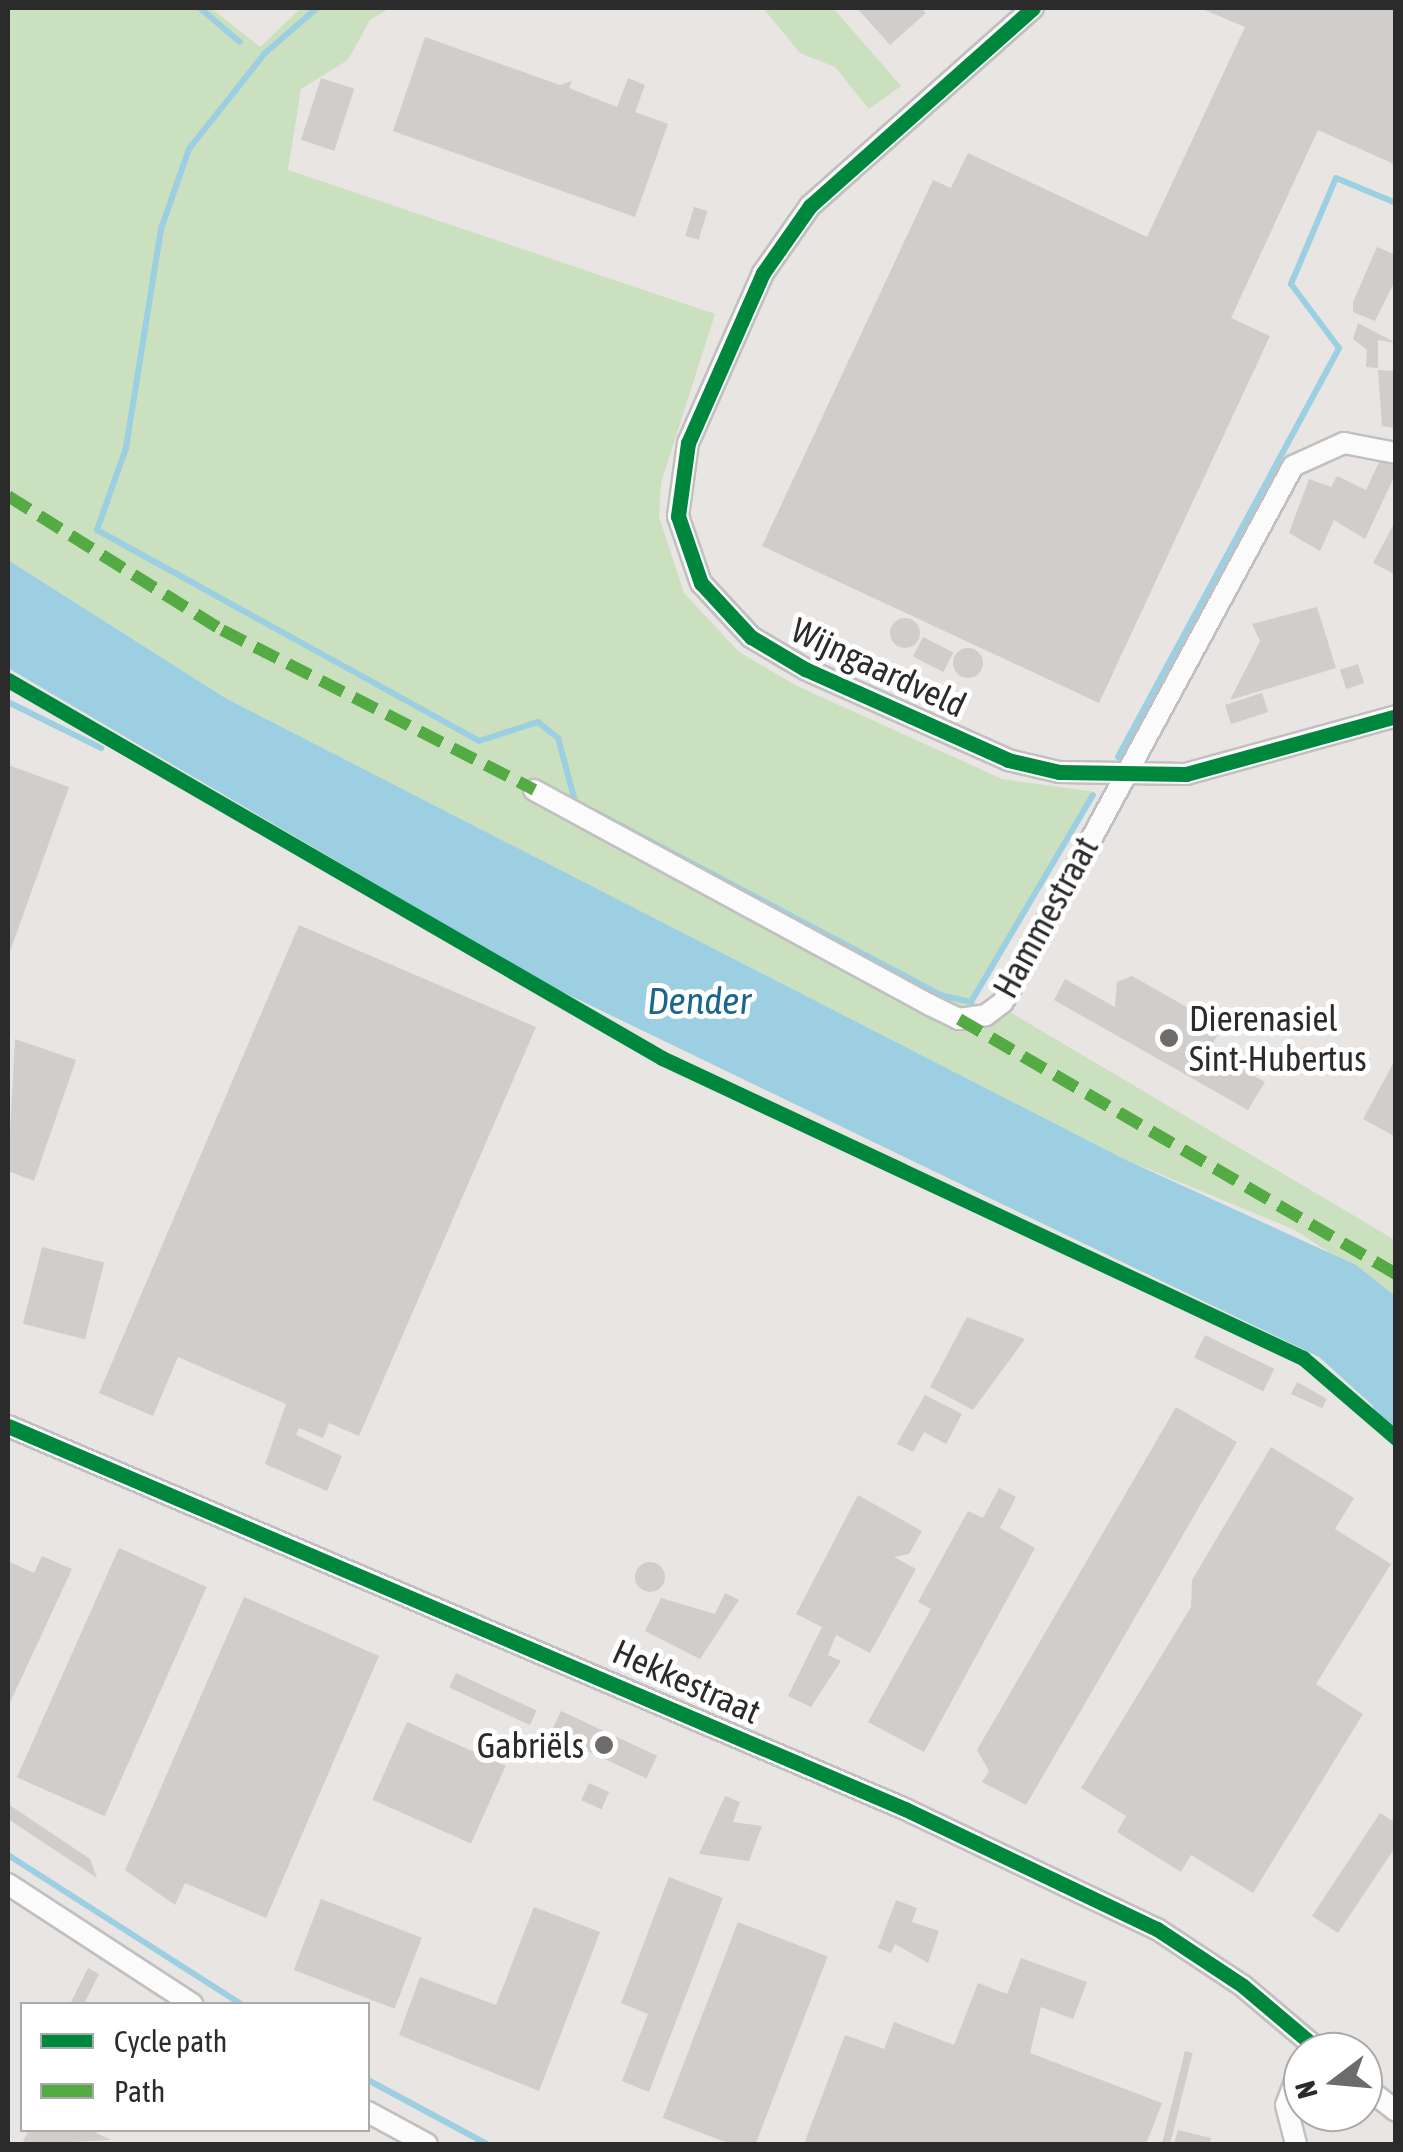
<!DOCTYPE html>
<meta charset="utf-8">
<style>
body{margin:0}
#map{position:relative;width:1403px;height:2152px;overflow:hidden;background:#e8e5e2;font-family:"Asap Condensed",sans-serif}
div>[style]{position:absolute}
.green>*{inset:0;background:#cbe0be}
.water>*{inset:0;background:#9dcfe2}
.stream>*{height:6px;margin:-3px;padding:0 3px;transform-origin:3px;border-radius:3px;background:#9dcfe2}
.building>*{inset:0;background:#d0cdcb;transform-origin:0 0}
.round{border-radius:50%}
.roads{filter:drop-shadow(2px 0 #c1c0c0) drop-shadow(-2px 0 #c1c0c0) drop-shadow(0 2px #c1c0c0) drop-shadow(0 -2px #c1c0c0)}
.street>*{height:20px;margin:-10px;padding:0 10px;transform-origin:10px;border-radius:10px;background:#fcfbfb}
.quiet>*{height:12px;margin-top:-6px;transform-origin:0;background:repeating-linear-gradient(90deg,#54ab44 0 25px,transparent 0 37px)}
.cycleway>*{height:15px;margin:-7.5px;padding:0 7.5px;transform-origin:7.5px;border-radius:7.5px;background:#00873e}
.dots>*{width:28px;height:28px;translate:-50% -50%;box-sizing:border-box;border:5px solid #fff;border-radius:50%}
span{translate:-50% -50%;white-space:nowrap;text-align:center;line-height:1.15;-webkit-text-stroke:10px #fff;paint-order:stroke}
.street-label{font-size:35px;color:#2b2b2b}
.poi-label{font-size:35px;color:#2b2b2b}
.left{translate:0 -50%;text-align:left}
.right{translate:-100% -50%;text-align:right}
.water-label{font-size:38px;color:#1b668f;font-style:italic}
.frame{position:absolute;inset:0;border:10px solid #2b2b2b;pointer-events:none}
.legend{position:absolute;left:20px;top:2002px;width:350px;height:130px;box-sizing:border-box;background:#fff;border:2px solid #aaa;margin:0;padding:12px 18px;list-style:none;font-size:30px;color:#2b2b2b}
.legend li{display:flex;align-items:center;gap:20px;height:50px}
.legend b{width:50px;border:2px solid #aaa}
.north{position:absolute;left:1283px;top:2032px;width:100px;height:100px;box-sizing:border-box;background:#fff;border:2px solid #aaa;border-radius:50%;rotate:254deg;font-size:28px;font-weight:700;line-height:40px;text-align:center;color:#2b2b2b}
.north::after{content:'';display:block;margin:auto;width:35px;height:45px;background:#6d6c6b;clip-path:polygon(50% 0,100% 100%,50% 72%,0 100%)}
</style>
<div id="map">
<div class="green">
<i style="clip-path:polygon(8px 8px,211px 8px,260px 47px,301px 8px,390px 8px,370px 20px,348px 60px,301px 89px,288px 170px,715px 314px,661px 483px,659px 517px,684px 593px,739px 652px,797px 686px,1002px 779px,1095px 792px,972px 1002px,1008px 1011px,1395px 1240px,1395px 1296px,1295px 1230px,1124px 1159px,227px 699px,8px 560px)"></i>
<i style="clip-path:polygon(763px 8px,833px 8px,901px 86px,869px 109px,835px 67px,800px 53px)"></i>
</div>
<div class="water">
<i style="clip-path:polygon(8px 560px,227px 699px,1124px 1159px,1356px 1265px,1395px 1296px,1395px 1448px,1372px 1405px,1319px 1357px,546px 984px,8px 668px)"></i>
</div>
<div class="stream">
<i style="left:200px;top:8px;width:52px;rotate:40.4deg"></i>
<i style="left:317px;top:8px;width:69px;rotate:139.1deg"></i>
<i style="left:265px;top:53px;width:122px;rotate:128.4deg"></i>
<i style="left:189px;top:149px;width:85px;rotate:109.3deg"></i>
<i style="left:161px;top:229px;width:222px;rotate:99.1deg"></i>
<i style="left:126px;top:448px;width:87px;rotate:109.5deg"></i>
<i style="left:97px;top:530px;width:436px;rotate:28.9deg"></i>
<i style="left:479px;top:741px;width:62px;rotate:-17.9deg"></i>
<i style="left:538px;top:722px;width:26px;rotate:39deg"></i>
<i style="left:558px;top:738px;width:65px;rotate:74.9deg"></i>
<i style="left:8px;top:702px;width:104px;rotate:26.3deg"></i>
<i style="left:1118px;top:757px;width:465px;rotate:-61.6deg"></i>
<i style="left:1339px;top:348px;width:80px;rotate:-126.9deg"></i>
<i style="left:1291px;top:284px;width:115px;rotate:-67deg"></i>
<i style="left:1336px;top:178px;width:65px;rotate:22.6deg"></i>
<i style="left:595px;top:812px;width:391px;rotate:27.9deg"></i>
<i style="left:940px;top:995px;width:32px;rotate:13deg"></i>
<i style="left:971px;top:1002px;width:240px;rotate:-59.5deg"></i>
<i style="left:8px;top:1855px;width:277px;rotate:32.6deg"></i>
<i style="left:368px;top:2080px;width:135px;rotate:28.3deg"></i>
</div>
<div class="building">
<i style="clip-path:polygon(857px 8px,921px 8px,926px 13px,890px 45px)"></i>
<i style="clip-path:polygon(1200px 8px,1396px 8px,1396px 165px,1318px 130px,1231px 318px,1270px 336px,1099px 703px,762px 546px,933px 180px,951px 188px,968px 153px,1147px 237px,1245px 27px)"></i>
<i style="clip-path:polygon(425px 37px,560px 85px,572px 81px,569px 88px,617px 107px,628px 78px,645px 85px,635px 112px,668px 124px,635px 217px,393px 131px)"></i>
<i style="left:321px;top:78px;width:35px;height:65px;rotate:18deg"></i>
<i style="left:694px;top:207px;width:14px;height:30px;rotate:17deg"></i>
<i style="clip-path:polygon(1377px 247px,1396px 255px,1396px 279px,1375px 321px,1353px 312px,1353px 302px)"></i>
<i style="clip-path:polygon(1358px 323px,1396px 343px,1378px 340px,1378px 368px,1366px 367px,1367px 350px,1353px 339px)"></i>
<i style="clip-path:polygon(1378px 370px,1396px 371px,1396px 428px,1382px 426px)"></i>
<i style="clip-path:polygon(1381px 458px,1396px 462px,1396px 473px,1365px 539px,1334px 520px,1320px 551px,1289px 533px,1309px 479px,1331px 487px,1337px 476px,1366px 490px)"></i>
<i style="clip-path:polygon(1396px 520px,1396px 575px,1373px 563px)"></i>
<i style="clip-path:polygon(1317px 607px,1336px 668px,1230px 700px,1260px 641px,1252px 624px)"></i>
<i class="round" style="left:890px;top:618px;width:30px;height:30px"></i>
<i style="left:923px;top:637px;width:34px;height:22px;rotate:27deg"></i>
<i class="round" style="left:953px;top:648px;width:30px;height:30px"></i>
<i style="left:1358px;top:664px;width:20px;height:19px;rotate:72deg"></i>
<i style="left:1262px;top:693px;width:20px;height:39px;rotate:72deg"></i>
<i style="clip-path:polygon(8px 765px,69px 787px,8px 957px)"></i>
<i style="clip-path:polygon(299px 925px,536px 1027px,359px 1436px,329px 1423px,323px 1438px,299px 1428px,296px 1435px,342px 1456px,327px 1491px,265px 1464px,286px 1404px,178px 1357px,153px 1416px,99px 1393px)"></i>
<i style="clip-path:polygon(1132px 976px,1222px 1027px,1209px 1050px,1265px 1082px,1248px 1110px,1054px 1000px,1065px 979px,1115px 1007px,1117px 982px)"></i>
<i style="clip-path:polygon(15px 1039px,76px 1060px,34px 1181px,8px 1171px)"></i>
<i style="clip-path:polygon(1396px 1058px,1396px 1137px,1363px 1119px)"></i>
<i style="left:42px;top:1247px;width:64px;height:79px;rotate:14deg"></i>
<i style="clip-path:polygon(967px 1317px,1025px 1339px,973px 1410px,930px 1387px)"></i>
<i style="left:1205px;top:1335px;width:77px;height:25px;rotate:26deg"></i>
<i style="clip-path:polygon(1297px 1382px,1327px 1399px,1322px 1408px,1291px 1394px)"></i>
<i style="clip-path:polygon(925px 1395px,962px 1414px,946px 1444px,924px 1432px,913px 1452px,897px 1444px)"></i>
<i style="clip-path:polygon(1176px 1407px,1237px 1442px,1026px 1805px,982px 1782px,989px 1771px,977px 1750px)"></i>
<i style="clip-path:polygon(1271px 1447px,1354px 1498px,1335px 1529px,1391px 1564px,1316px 1684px,1363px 1714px,1253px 1893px,1191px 1855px,1181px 1872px,1117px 1832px,1126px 1816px,1081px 1788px,1191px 1607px,1192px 1580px)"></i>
<i style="clip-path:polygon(999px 1488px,1016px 1497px,1000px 1528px,1035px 1548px,924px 1752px,868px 1722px,931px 1609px,918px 1602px,968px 1511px,983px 1518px)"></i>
<i style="clip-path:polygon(858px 1495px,922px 1531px,909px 1554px,894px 1557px,916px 1569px,870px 1653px,836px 1635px,828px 1655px,841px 1661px,811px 1707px,788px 1696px,822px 1627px,796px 1614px)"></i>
<i style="left:119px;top:1548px;width:96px;height:251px;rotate:24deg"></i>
<i style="clip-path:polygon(42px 1556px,72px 1569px,8px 1707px,8px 1561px,34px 1573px)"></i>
<i class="round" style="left:635px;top:1562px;width:30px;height:30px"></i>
<i style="clip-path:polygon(725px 1593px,739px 1600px,700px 1659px,645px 1631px,661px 1598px,715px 1614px)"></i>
<i style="clip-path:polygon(244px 1597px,379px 1656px,266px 1918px,185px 1883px,175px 1905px,125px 1870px)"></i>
<i style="left:456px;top:1673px;width:89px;height:16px;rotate:25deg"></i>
<i style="left:561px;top:1711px;width:106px;height:25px;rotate:25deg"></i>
<i style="left:407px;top:1722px;width:108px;height:85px;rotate:24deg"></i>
<i style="left:589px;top:1783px;width:22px;height:19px;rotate:24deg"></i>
<i style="clip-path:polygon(725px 1796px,740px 1802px,733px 1822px,762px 1826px,749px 1861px,699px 1854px)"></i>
<i style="clip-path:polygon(8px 1804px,90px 1859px,97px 1878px,8px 1819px)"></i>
<i style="clip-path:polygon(1380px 1813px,1396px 1823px,1396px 1846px,1338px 1933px,1312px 1916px)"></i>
<i style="clip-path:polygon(669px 1877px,723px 1898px,649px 2092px,622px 2081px,648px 2014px,621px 2003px)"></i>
<i style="left:321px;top:1899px;width:108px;height:76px;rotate:21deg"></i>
<i style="clip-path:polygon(896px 1900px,917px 1908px,912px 1922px,939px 1931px,928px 1963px,895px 1944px,891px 1953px,878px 1948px)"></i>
<i style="clip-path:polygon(534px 1907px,600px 1932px,539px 2091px,399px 2035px,420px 1977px,496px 2005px)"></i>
<i style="left:738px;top:1922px;width:96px;height:210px;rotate:21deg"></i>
<i style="clip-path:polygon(1021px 1958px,1087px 1982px,1073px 2019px,1041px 2007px,1030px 2053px,1162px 2103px,1146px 2144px,804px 2144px,845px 2035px,884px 2049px,894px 2022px,954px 2045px,978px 1983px,1007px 1994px)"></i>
<i style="clip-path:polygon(88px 1968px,99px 1974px,84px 2004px,70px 2004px)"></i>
<i style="left:1185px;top:2051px;width:8px;height:97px;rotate:14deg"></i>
<i style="clip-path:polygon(29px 2130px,90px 2130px,111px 2140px,31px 2144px,23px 2141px)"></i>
<i style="clip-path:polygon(1178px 2130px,1211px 2138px,1210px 2144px,1174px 2144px)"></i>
</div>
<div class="roads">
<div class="street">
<i style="left:1033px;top:8px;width:298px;rotate:138.4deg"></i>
<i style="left:810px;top:206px;width:82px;rotate:125deg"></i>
<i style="left:763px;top:273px;width:186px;rotate:113.8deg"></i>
<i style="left:688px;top:443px;width:74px;rotate:97.8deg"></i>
<i style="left:678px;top:516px;width:71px;rotate:71.1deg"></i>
<i style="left:701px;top:583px;width:74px;rotate:47.2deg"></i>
<i style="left:751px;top:637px;width:63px;rotate:30.7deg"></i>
<i style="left:805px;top:669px;width:222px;rotate:24.1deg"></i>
<i style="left:1008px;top:760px;width:52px;rotate:13.2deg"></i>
<i style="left:1059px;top:772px;width:127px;rotate:0.9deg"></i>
<i style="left:1186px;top:774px;width:218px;rotate:-15.4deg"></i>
<i style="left:534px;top:790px;width:451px;rotate:28.5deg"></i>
<i style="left:930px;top:1005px;width:32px;rotate:26deg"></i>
<i style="left:959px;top:1019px;width:27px;rotate:-8deg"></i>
<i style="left:986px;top:1015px;width:21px;rotate:-37deg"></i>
<i style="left:1003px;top:1002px;width:609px;rotate:-61.58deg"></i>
<i style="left:1293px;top:466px;width:56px;rotate:-24.3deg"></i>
<i style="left:1344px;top:443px;width:53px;rotate:10.9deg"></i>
<i style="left:8px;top:1426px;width:975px;rotate:23.12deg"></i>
<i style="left:905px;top:1809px;width:279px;rotate:25.5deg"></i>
<i style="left:1157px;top:1929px;width:103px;rotate:33.5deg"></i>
<i style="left:1243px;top:1986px;width:93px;rotate:40.2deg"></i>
<i style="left:1314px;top:2046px;width:8px;rotate:130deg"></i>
<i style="left:8px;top:1884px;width:220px;rotate:33.1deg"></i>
<i style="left:1363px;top:2085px;width:42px;rotate:38.2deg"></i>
<i style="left:368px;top:2112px;width:67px;rotate:28.5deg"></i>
<i style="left:1296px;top:2144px;width:40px;rotate:-104.4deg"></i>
<i style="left:1286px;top:2105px;width:47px;rotate:-68.9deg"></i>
</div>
</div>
<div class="quiet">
<i style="left:8px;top:496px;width:252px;rotate:32.1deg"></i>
<i style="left:222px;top:630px;width:351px;rotate:27.1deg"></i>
<i style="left:959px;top:1019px;width:506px;rotate:30.26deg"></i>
</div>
<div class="cycleway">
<i style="left:1033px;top:8px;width:298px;rotate:138.4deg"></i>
<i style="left:810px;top:206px;width:82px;rotate:125deg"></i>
<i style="left:763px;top:273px;width:186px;rotate:113.8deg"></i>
<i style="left:688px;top:443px;width:74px;rotate:97.8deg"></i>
<i style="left:678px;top:516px;width:71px;rotate:71.1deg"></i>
<i style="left:701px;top:583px;width:74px;rotate:47.2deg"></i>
<i style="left:751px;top:637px;width:63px;rotate:30.7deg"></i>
<i style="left:805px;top:669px;width:222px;rotate:24.1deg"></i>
<i style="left:1008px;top:760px;width:52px;rotate:13.2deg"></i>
<i style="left:1059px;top:772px;width:127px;rotate:0.9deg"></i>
<i style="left:1186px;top:774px;width:218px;rotate:-15.4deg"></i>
<i style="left:8px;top:680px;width:755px;rotate:30.03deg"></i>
<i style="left:662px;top:1058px;width:708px;rotate:25.08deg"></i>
<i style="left:1303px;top:1358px;width:123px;rotate:40.7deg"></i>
<i style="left:8px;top:1426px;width:975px;rotate:23.12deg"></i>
<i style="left:905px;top:1809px;width:279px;rotate:25.5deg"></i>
<i style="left:1157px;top:1929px;width:103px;rotate:33.5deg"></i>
<i style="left:1243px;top:1986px;width:93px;rotate:40.2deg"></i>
<i style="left:1314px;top:2046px;width:8px;rotate:130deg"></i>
</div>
<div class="dots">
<i style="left:1169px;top:1038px;background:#6d6c6b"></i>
<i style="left:604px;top:1745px;background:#6d6c6b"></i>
</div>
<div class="street-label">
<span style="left:879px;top:667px;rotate:25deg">Wijngaardveld</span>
<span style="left:1045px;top:917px;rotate:-61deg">Hammestraat</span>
<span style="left:687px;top:1681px;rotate:24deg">Hekkestraat</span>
</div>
<div class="poi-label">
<span class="left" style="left:1189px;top:1038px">Dierenasiel<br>Sint-Hubertus</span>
<span class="right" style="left:584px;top:1745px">Gabriëls</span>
</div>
<div class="water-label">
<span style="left:699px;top:1001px">Dender</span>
</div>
<div class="frame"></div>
<ul class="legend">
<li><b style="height:12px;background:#00873e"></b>Cycle path</li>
<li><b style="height:12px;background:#54ab44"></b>Path</li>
</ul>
<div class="north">N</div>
</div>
